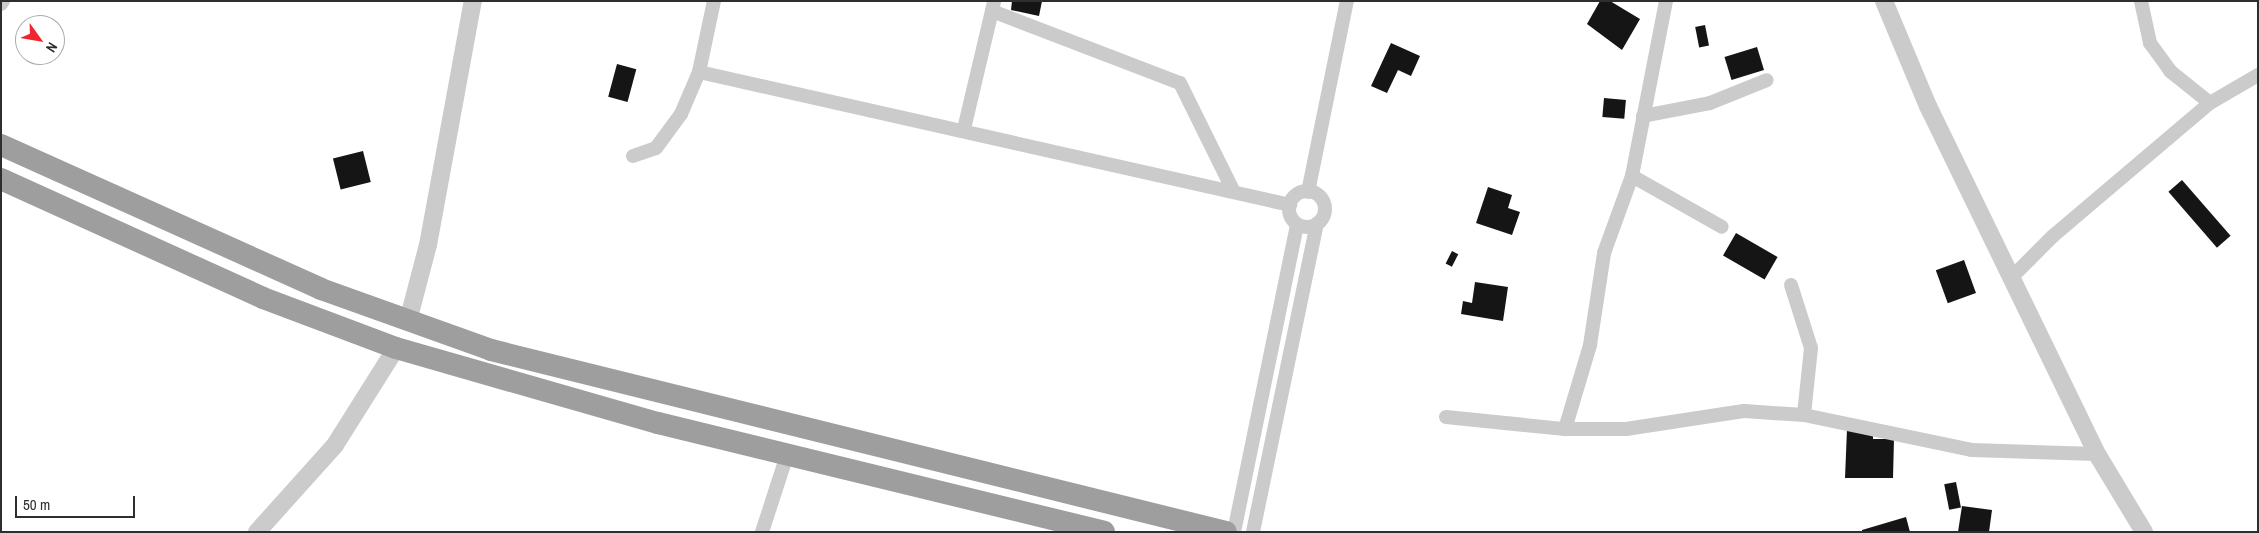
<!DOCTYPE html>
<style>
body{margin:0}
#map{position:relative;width:2259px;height:533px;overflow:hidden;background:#fff;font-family:"Archivo Narrow",sans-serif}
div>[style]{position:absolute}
.building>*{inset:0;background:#151515;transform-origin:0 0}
.minor>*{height:14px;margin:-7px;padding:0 7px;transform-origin:7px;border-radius:7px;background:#cbcbcb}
.minor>.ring{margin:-7px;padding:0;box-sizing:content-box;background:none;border:14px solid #cbcbcb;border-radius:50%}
.tertiary>*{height:18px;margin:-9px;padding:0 9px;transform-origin:9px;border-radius:9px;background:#cbcbcb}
.trunk>*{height:22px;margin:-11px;padding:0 11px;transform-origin:11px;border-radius:11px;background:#9e9e9e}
span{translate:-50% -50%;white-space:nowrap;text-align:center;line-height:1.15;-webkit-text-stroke:5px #fff;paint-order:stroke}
.frame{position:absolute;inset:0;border:2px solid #2e2e2e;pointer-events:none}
.north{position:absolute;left:15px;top:15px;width:50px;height:50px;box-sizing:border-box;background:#fff;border:1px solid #ababab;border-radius:50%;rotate:122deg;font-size:14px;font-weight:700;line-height:20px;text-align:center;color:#2e2e2e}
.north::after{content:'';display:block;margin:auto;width:18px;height:22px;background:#f0252e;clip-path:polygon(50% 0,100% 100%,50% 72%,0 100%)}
.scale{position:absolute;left:15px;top:496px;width:120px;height:22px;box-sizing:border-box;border:2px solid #2e2e2e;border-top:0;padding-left:6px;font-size:15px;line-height:18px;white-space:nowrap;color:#2e2e2e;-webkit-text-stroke:4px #fff;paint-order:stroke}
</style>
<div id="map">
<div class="building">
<i style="clip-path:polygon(1012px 1px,1042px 1px,1039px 16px,1011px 10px)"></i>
<i style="clip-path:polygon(1600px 1px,1610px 1px,1640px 19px,1622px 50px,1587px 24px)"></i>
<i style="left:1705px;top:25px;width:21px;height:10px;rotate:79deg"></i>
<i style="clip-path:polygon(1391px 43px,1420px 56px,1411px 76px,1398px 70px,1387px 93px,1371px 86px)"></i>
<i style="left:1757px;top:47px;width:24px;height:34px;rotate:73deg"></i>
<i style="left:617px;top:64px;width:20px;height:34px;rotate:15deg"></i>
<i style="left:1604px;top:98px;width:22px;height:19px;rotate:5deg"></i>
<i style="left:363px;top:151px;width:32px;height:31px;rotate:76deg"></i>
<i style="left:2182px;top:180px;width:74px;height:18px;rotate:49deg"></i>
<i style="clip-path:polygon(1488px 187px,1512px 195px,1508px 208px,1520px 212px,1512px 235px,1476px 223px)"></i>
<i style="left:1736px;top:233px;width:48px;height:26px;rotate:30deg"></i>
<i style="left:1452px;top:251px;width:7px;height:14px;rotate:27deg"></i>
<i style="left:1964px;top:260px;width:35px;height:30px;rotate:70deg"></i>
<i style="clip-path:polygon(1475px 282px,1508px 287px,1503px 321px,1461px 314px,1463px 301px,1472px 303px)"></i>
<i style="clip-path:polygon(1847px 429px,1873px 429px,1873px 439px,1894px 439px,1893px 478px,1845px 478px)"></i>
<i style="left:1956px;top:482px;width:26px;height:12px;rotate:79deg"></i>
<i style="clip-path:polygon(1962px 506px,1992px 510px,1989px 532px,1958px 532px)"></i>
<i style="clip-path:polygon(1906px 517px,1910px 532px,1862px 532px,1862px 530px)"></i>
</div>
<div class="minor">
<i style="left:2141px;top:1px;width:43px;rotate:77.9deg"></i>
<i style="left:2150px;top:43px;width:34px;rotate:54deg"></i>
<i style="left:2170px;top:71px;width:51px;rotate:38.7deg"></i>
<i style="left:1px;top:4px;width:4px;rotate:-56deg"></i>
<i style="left:992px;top:11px;width:201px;rotate:21deg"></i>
<i style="left:1180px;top:83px;width:117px;rotate:63.7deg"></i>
<i style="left:699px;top:72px;width:606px;rotate:12.68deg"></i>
<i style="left:1643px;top:116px;width:68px;rotate:-11deg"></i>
<i style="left:1710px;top:103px;width:61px;rotate:-22deg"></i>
<i style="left:964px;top:129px;width:130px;rotate:-76.7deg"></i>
<i style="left:633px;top:156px;width:24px;rotate:-19deg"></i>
<i style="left:656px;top:148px;width:42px;rotate:-53.7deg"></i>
<i style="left:681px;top:114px;width:46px;rotate:-66.8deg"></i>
<i style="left:699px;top:72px;width:73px;rotate:-78.1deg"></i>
<i style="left:1632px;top:176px;width:103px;rotate:29.5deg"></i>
<i class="ring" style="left:1289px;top:191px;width:22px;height:22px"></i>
<i style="left:1308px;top:192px;width:195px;rotate:-78.5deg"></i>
<i style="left:2011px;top:278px;width:59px;rotate:-45deg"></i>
<i style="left:2053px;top:236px;width:206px;rotate:-40.3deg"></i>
<i style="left:2210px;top:103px;width:56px;rotate:-30.3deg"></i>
<i style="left:1791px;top:285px;width:66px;rotate:72.4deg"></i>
<i style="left:1811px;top:348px;width:67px;rotate:96deg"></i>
<i style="left:1446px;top:417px;width:120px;rotate:5.8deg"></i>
<i style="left:1565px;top:429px;width:61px"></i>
<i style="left:1626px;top:429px;width:119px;rotate:-8.7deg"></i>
<i style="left:1744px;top:411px;width:60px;rotate:3.8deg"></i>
<i style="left:1804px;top:415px;width:171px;rotate:11.8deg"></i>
<i style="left:1971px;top:450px;width:126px;rotate:1.8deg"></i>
<i style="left:1565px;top:429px;width:88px;rotate:-73.4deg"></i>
<i style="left:1590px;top:345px;width:93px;rotate:-81.3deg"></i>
<i style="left:1604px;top:253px;width:82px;rotate:-70deg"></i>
<i style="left:1632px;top:176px;width:178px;rotate:-79deg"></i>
<i style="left:762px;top:532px;width:81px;rotate:-72deg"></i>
<i style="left:1234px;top:532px;width:314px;rotate:-78.4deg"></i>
<i style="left:1253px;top:532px;width:315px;rotate:-78.3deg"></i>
</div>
<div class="tertiary">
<i style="left:1884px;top:1px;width:114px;rotate:67.3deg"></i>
<i style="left:1928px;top:106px;width:387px;rotate:64.1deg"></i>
<i style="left:2097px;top:454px;width:91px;rotate:58.9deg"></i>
<i style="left:408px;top:321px;width:79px;rotate:-75.3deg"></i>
<i style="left:428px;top:245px;width:248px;rotate:-79.6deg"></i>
<i style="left:257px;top:532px;width:117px;rotate:-48.1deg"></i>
<i style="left:335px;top:445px;width:115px;rotate:-57.8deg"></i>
</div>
<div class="trunk">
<i style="left:1px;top:145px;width:351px;rotate:24.2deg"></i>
<i style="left:321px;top:289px;width:181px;rotate:19.7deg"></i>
<i style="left:491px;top:350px;width:757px;rotate:13.91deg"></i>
<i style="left:1px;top:179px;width:288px;rotate:24.4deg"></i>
<i style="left:263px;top:298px;width:142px;rotate:20.6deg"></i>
<i style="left:396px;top:348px;width:273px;rotate:16deg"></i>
<i style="left:658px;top:423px;width:459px;rotate:13.7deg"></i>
</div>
<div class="frame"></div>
<div class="north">N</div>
<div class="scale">50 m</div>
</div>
